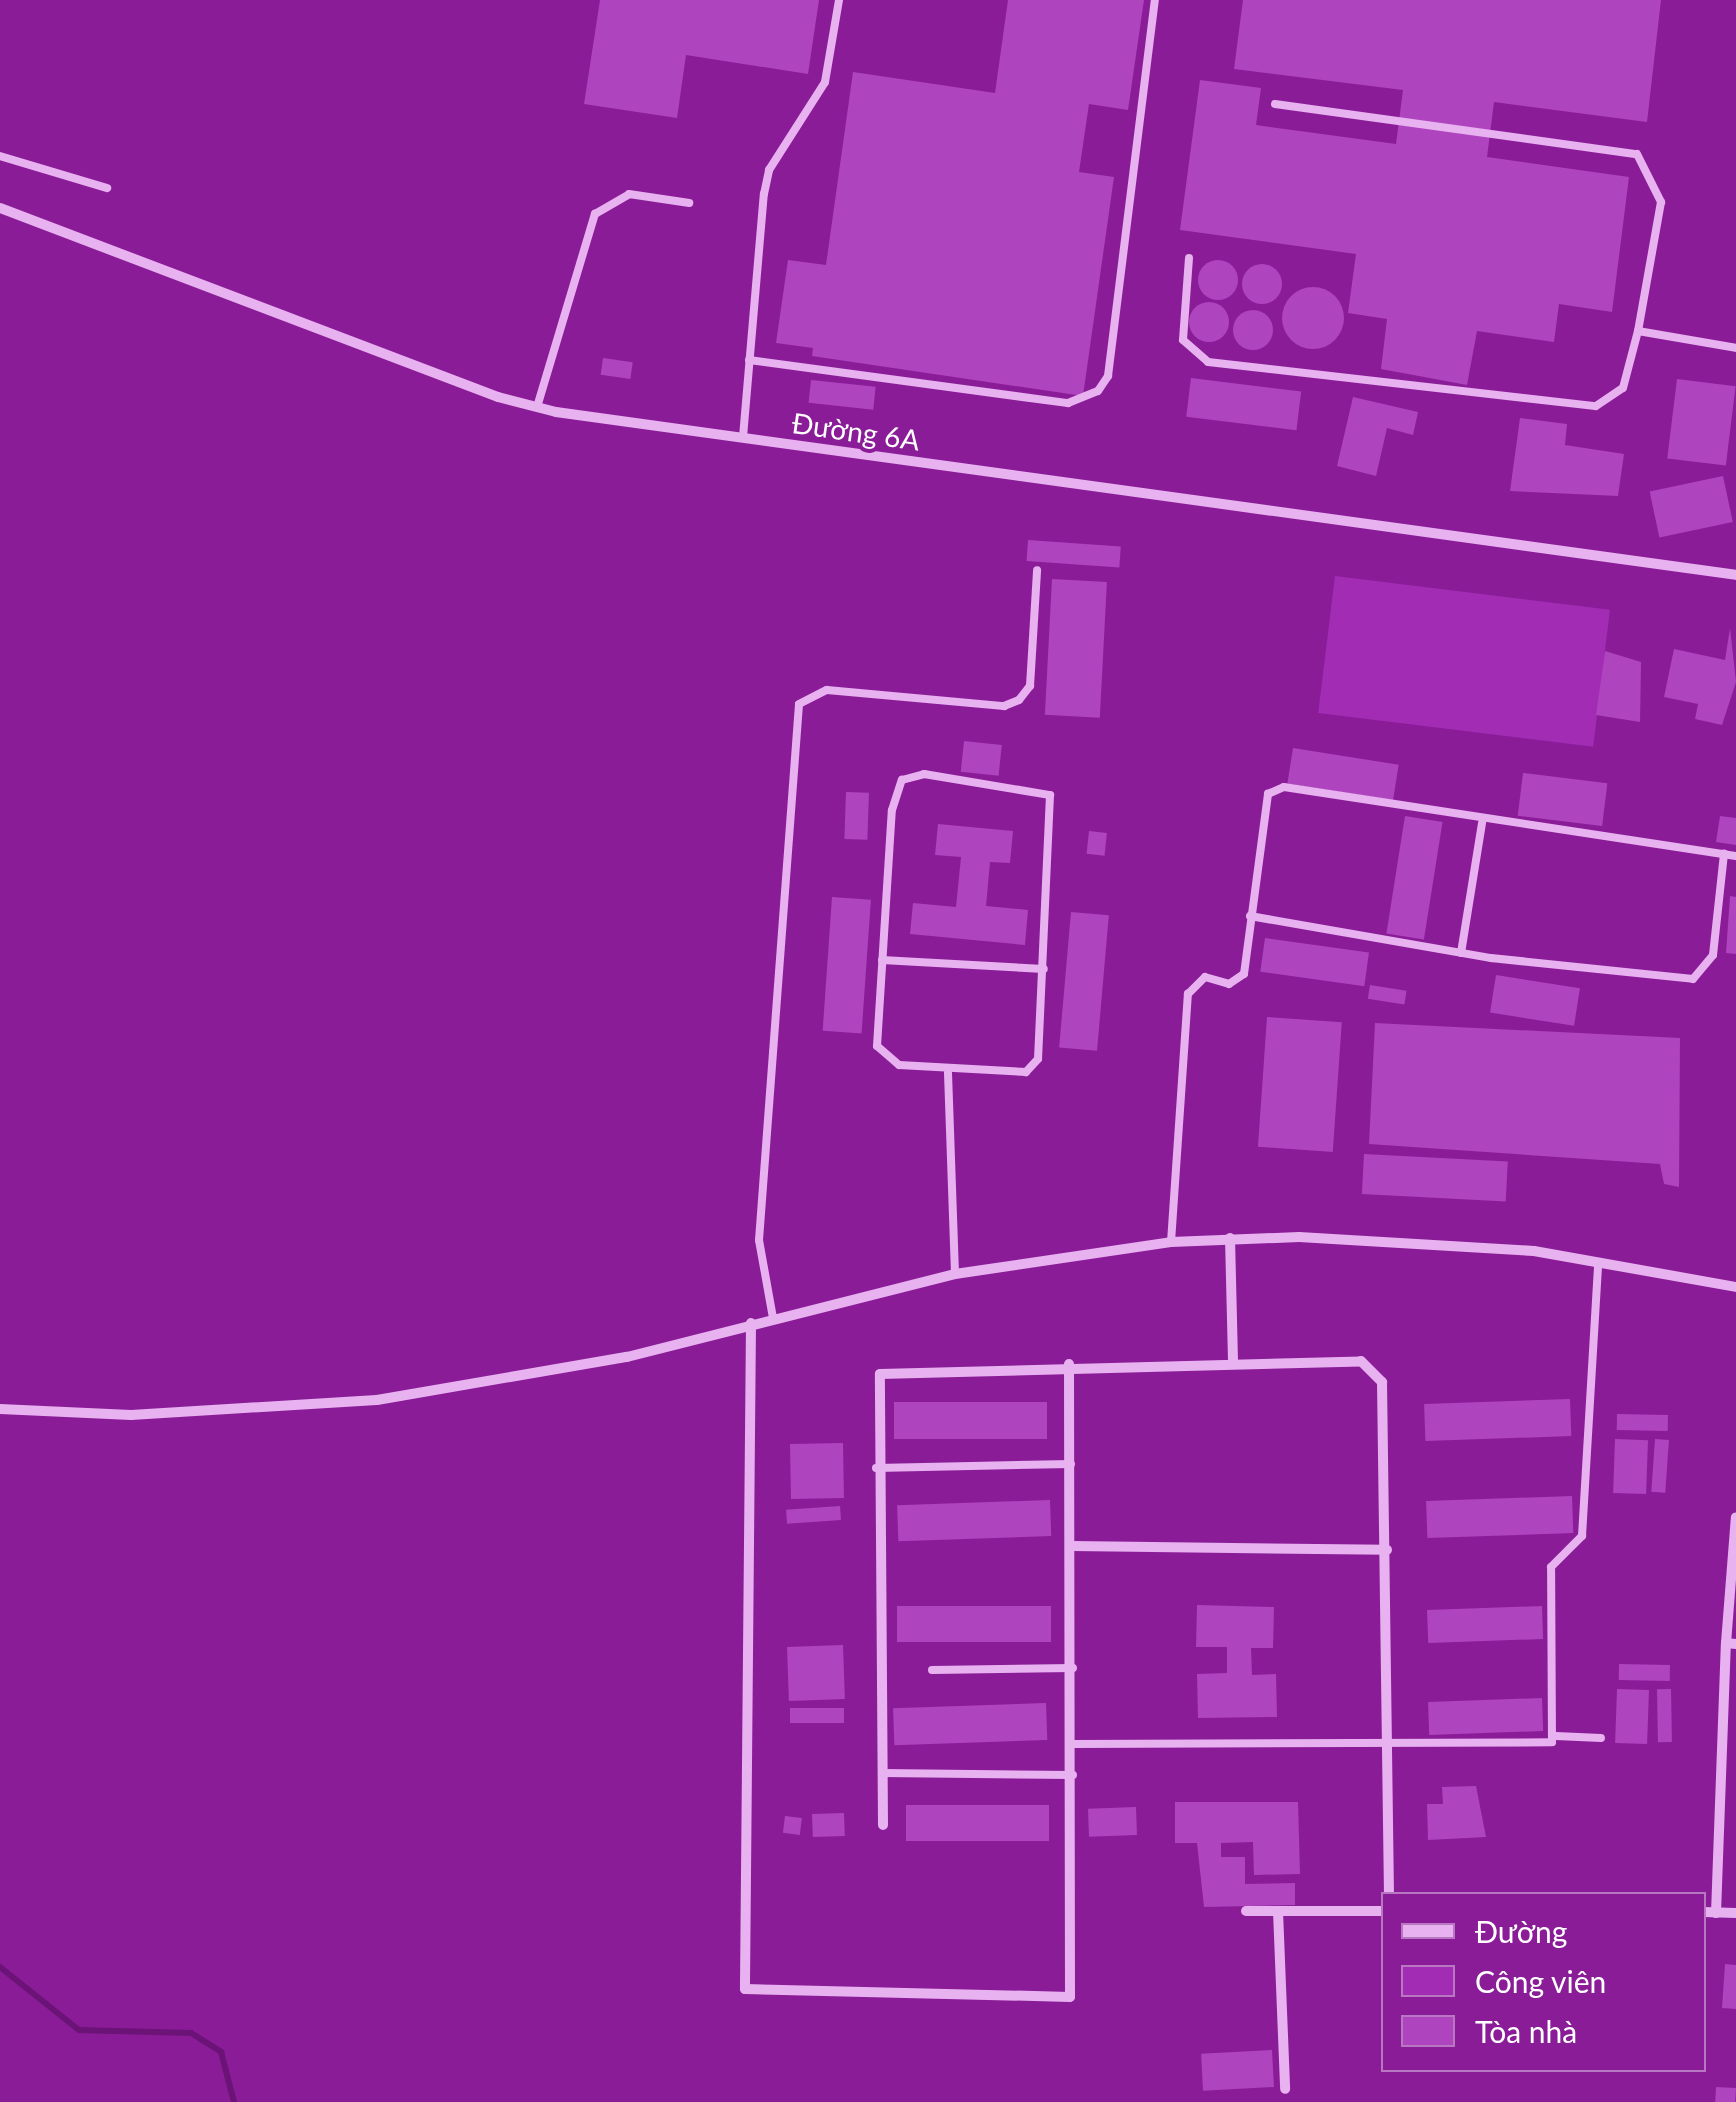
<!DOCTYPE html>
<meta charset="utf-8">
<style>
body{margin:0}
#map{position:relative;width:1736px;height:2102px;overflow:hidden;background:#8a1c98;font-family:Lato,sans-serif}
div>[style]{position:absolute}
.green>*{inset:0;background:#a22cb4;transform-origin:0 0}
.stream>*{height:6px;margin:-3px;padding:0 3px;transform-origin:3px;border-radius:3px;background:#6b1376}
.building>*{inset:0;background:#af44bf;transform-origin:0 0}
.round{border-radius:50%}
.service>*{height:8px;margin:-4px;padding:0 4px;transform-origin:4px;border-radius:4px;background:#e8b1f0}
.minor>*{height:10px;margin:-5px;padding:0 5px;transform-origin:5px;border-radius:5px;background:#e8b1f0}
span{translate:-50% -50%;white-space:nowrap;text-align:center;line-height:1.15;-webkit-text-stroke:8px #8a1c98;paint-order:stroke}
.street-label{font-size:28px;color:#fff}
.legend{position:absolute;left:1381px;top:1892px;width:325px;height:180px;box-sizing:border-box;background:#8a1c98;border:2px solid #b977c1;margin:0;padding:12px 18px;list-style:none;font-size:30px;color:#fff}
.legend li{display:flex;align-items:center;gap:20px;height:50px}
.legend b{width:50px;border:2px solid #b977c1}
</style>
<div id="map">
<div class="green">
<i style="left:1335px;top:576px;width:277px;height:138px;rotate:7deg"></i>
</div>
<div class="stream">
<i style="left:0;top:1967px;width:101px;rotate:38.6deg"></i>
<i style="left:79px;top:2030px;width:112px;rotate:1.5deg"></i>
<i style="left:191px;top:2033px;width:36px;rotate:32deg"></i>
<i style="left:221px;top:2052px;width:52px;rotate:75.4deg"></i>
</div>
<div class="building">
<i style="clip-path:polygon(600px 0,819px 0,808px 74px,686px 55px,677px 118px,584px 104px)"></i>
<i style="clip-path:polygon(1008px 0,1144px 0,1128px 110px,1089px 104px,1079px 172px,1114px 177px,1083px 396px,812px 356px,813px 348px,776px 343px,788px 260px,826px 265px,853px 72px,995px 93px)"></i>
<i style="clip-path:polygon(1243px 0,1661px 0,1647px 122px,1494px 102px,1487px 157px,1629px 177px,1612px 312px,1559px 304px,1554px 342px,1477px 331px,1467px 385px,1381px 369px,1387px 319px,1348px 313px,1356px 254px,1180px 230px,1200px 80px,1261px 88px,1256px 125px,1396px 144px,1403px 90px,1234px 69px)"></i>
<i class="round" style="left:1198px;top:260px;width:40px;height:40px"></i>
<i class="round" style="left:1242px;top:264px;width:40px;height:40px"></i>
<i class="round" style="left:1282px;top:287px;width:62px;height:62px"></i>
<i class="round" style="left:1189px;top:302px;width:40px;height:40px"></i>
<i class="round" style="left:1233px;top:310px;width:40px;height:40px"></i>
<i style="left:603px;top:358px;width:30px;height:17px;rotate:8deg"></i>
<i style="left:1191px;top:378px;width:111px;height:39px;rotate:7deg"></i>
<i style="left:1677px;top:379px;width:59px;height:80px;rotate:7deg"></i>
<i style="left:811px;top:380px;width:65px;height:23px;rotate:6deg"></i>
<i style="clip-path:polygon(1353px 397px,1418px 412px,1413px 435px,1387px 428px,1376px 476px,1337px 466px)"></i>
<i style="clip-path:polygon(1520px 418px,1567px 424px,1565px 445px,1624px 454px,1618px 496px,1510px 491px)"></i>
<i style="left:1723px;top:476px;width:47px;height:75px;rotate:78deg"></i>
<i style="left:1028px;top:540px;width:93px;height:21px;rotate:4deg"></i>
<i style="left:1052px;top:579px;width:55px;height:136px;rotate:3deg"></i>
<i style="clip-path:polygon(1730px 628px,1736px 682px,1722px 725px,1695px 719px,1698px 704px,1664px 697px,1674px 649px,1725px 660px)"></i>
<i style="clip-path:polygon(1605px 651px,1641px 662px,1640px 722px,1596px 715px)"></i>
<i style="left:964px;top:741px;width:38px;height:31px;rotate:6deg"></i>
<i style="left:1293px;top:748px;width:107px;height:36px;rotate:9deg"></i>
<i style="left:1523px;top:773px;width:85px;height:43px;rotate:7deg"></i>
<i style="left:846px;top:792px;width:23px;height:47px;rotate:2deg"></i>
<i style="left:1405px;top:816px;width:38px;height:119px;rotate:9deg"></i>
<i style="clip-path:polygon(1720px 816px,1736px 818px,1736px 845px,1716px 842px)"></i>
<i style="clip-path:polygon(938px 824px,1013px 831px,1010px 863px,990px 862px,986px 906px,1028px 910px,1025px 945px,910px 934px,913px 903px,956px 907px,961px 857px,935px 855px)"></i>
<i style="left:1089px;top:831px;width:18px;height:23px;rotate:6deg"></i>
<i style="clip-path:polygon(1730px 896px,1736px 897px,1736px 954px,1726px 953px)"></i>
<i style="left:832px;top:897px;width:39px;height:134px;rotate:4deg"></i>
<i style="left:1071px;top:912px;width:38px;height:136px;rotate:5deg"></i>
<i style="left:1265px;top:938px;width:105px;height:34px;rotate:8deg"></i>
<i style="left:1496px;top:975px;width:85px;height:38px;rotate:9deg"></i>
<i style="left:1370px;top:985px;width:37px;height:14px;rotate:9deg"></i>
<i style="left:1267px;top:1017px;width:75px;height:130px;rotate:4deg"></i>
<i style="clip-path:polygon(1375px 1023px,1680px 1038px,1679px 1187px,1664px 1184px,1660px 1164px,1369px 1144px)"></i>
<i style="left:1364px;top:1154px;width:144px;height:40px;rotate:3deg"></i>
<i style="left:1570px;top:1399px;width:37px;height:146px;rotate:88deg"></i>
<i style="left:1047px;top:1402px;width:37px;height:153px;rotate:90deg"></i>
<i style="left:1617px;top:1414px;width:51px;height:16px;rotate:1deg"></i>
<i style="left:1615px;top:1439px;width:33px;height:54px;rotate:2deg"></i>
<i style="left:1655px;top:1439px;width:14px;height:53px;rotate:4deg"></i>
<i style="left:843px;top:1443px;width:55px;height:53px;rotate:89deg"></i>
<i style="left:1572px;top:1496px;width:37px;height:146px;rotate:88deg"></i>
<i style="left:1050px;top:1500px;width:36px;height:153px;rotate:88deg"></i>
<i style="left:840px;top:1506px;width:14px;height:54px;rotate:86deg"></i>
<i style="clip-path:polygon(1197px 1605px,1274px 1607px,1273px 1648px,1251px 1648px,1252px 1675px,1276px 1674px,1277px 1717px,1198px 1718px,1197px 1674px,1227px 1673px,1227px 1647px,1196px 1647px)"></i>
<i style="left:1051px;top:1606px;width:36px;height:154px;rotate:90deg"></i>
<i style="left:1542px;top:1606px;width:33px;height:115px;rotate:88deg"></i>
<i style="left:843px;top:1645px;width:54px;height:56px;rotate:88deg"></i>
<i style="left:1619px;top:1664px;width:51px;height:16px;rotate:1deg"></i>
<i style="left:1617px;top:1689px;width:32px;height:54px;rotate:2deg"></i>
<i style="left:1671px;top:1689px;width:53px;height:14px;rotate:89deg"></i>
<i style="left:1542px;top:1698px;width:33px;height:114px;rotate:88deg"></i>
<i style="left:1046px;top:1703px;width:37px;height:153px;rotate:88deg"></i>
<i style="left:844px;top:1708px;width:15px;height:54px;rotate:90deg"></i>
<i style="clip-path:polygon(1476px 1786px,1486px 1837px,1428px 1840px,1427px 1804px,1443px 1804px,1442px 1787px)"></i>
<i style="clip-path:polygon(1175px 1802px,1298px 1802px,1300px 1874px,1254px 1875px,1253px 1842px,1221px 1843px,1221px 1857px,1245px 1857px,1245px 1884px,1295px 1883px,1295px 1905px,1204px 1907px,1197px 1843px,1175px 1843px)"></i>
<i style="left:906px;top:1805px;width:143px;height:36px"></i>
<i style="left:1136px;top:1807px;width:28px;height:48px;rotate:88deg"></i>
<i style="left:844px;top:1813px;width:23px;height:32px;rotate:88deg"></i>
<i style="left:785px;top:1816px;width:17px;height:17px;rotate:7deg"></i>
<i style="clip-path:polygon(1725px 1964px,1736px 1965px,1736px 2009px,1722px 2008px)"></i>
<i style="left:1272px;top:2050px;width:37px;height:71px;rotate:87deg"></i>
<i style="left:1716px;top:2087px;width:20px;height:15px;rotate:3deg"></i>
</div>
<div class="service">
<i style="left:1275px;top:104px;width:365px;rotate:7.9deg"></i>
<i style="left:1637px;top:154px;width:54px;rotate:63.4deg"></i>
<i style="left:1661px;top:202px;width:131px;rotate:100.1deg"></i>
<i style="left:1638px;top:331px;width:99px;rotate:9.8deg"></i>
<i style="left:0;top:156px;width:112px;rotate:16.7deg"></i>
<i style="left:1189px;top:258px;width:82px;rotate:94.2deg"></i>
<i style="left:1183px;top:340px;width:33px;rotate:41deg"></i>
<i style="left:1208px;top:362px;width:390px;rotate:6.5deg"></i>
<i style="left:1596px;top:406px;width:32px;rotate:-34deg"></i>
<i style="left:1623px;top:388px;width:59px;rotate:-75.3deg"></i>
<i style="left:749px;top:360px;width:322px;rotate:7.7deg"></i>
<i style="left:1068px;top:403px;width:32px;rotate:-22deg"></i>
<i style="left:1098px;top:391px;width:18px;rotate:-56deg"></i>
<i style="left:1108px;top:376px;width:379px;rotate:-82.9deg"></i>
<i style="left:537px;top:407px;width:202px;rotate:-73.3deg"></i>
<i style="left:595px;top:214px;width:39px;rotate:-30deg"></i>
<i style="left:629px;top:194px;width:61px;rotate:8.5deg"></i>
<i style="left:743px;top:437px;width:244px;rotate:-85.1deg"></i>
<i style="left:764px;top:194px;width:25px;rotate:-78deg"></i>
<i style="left:769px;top:170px;width:104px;rotate:-57.5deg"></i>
<i style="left:825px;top:82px;width:83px;rotate:-80.3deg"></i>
<i style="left:924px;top:774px;width:128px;rotate:9.5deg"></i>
<i style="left:1050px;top:795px;width:264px;rotate:92.6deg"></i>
<i style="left:1038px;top:1059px;width:18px;rotate:133deg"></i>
<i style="left:1026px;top:1072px;width:127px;rotate:-176.8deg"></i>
<i style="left:899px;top:1065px;width:29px;rotate:-139deg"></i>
<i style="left:877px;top:1046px;width:236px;rotate:-86.4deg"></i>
<i style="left:892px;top:810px;width:32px;rotate:-72deg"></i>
<i style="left:902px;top:780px;width:23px;rotate:-15deg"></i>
<i style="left:1250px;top:916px;width:245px;rotate:9.9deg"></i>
<i style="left:1491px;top:958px;width:203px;rotate:5.9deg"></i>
<i style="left:1693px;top:979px;width:31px;rotate:-50deg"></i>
<i style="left:1713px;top:955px;width:102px;rotate:-83.8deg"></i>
<i style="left:1461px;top:953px;width:132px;rotate:-80.8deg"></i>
<i style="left:882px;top:960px;width:162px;rotate:3.2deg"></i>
<i style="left:948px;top:1073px;width:201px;rotate:88deg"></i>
<i style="left:1171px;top:1242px;width:249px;rotate:-86.1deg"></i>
<i style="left:1188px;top:994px;width:24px;rotate:-45deg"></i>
<i style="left:1205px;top:977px;width:25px;rotate:16deg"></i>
<i style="left:1229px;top:984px;width:18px;rotate:-34deg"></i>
<i style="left:1244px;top:974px;width:182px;rotate:-82.4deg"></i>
<i style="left:1268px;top:794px;width:17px;rotate:-24deg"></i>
<i style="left:1284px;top:787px;width:457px;rotate:8.7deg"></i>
<i style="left:773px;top:1318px;width:79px;rotate:-100.2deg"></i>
<i style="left:759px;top:1240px;width:537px;rotate:-85.73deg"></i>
<i style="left:799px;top:704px;width:31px;rotate:-27deg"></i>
<i style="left:827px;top:690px;width:178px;rotate:5.2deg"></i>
<i style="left:1004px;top:706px;width:16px;rotate:-22deg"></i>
<i style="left:1019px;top:700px;width:18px;rotate:-52deg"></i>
<i style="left:1030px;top:686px;width:116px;rotate:-86.5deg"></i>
<i style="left:876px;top:1468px;width:195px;rotate:-1.2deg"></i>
<i style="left:932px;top:1670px;width:141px;rotate:-0.8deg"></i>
<i style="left:1556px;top:1736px;width:45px;rotate:2.5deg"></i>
<i style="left:1073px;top:1744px;width:479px;rotate:-0.2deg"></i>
<i style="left:1552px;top:1742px;width:175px;rotate:-90.3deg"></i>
<i style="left:1551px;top:1567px;width:44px;rotate:-45deg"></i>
<i style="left:1582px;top:1536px;width:273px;rotate:-86.6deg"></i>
<i style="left:882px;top:1773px;width:191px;rotate:0.6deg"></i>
</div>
<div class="minor">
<i style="left:0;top:208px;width:533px;rotate:20.78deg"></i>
<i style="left:498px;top:397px;width:60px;rotate:14.5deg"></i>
<i style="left:556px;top:412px;width:1191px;rotate:7.86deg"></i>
<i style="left:1230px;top:1238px;width:122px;rotate:88.6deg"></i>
<i style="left:751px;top:1323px;width:666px;rotate:90.52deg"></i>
<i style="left:745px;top:1989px;width:325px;rotate:1.4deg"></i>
<i style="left:1070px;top:1997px;width:633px;rotate:-90.09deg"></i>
<i style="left:0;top:1409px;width:131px;rotate:2.6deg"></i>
<i style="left:131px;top:1415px;width:246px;rotate:-3.5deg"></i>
<i style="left:377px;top:1400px;width:254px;rotate:-9.8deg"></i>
<i style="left:627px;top:1357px;width:338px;rotate:-14.2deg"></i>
<i style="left:955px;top:1274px;width:218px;rotate:-8.4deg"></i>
<i style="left:1171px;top:1242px;width:128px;rotate:-2.2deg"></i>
<i style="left:1299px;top:1237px;width:235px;rotate:3.4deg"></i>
<i style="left:1534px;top:1251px;width:205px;rotate:10.1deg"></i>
<i style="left:1072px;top:1546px;width:315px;rotate:0.7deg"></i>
<i style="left:1726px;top:1643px;width:126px;rotate:-85.5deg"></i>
<i style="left:883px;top:1825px;width:451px;rotate:-90.4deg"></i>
<i style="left:880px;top:1374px;width:481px;rotate:-1.5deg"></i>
<i style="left:1361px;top:1361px;width:30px;rotate:45deg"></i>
<i style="left:1382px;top:1382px;width:512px;rotate:89.22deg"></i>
<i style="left:1246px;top:1911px;width:138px"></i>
<i style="left:1278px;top:1911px;width:178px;rotate:87.7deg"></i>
<i style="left:1704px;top:1912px;width:32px;rotate:2deg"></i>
<i style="left:1716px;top:1913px;width:270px;rotate:-87.9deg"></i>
<i style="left:1726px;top:1643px;width:10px;rotate:6deg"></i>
</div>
<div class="street-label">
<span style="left:856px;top:431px;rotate:8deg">Đường 6A</span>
</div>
<ul class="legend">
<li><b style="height:12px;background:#e8b1f0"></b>Đường</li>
<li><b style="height:28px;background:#a22cb4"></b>Công viên</li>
<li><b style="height:28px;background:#af44bf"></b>Tòa nhà</li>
</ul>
</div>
